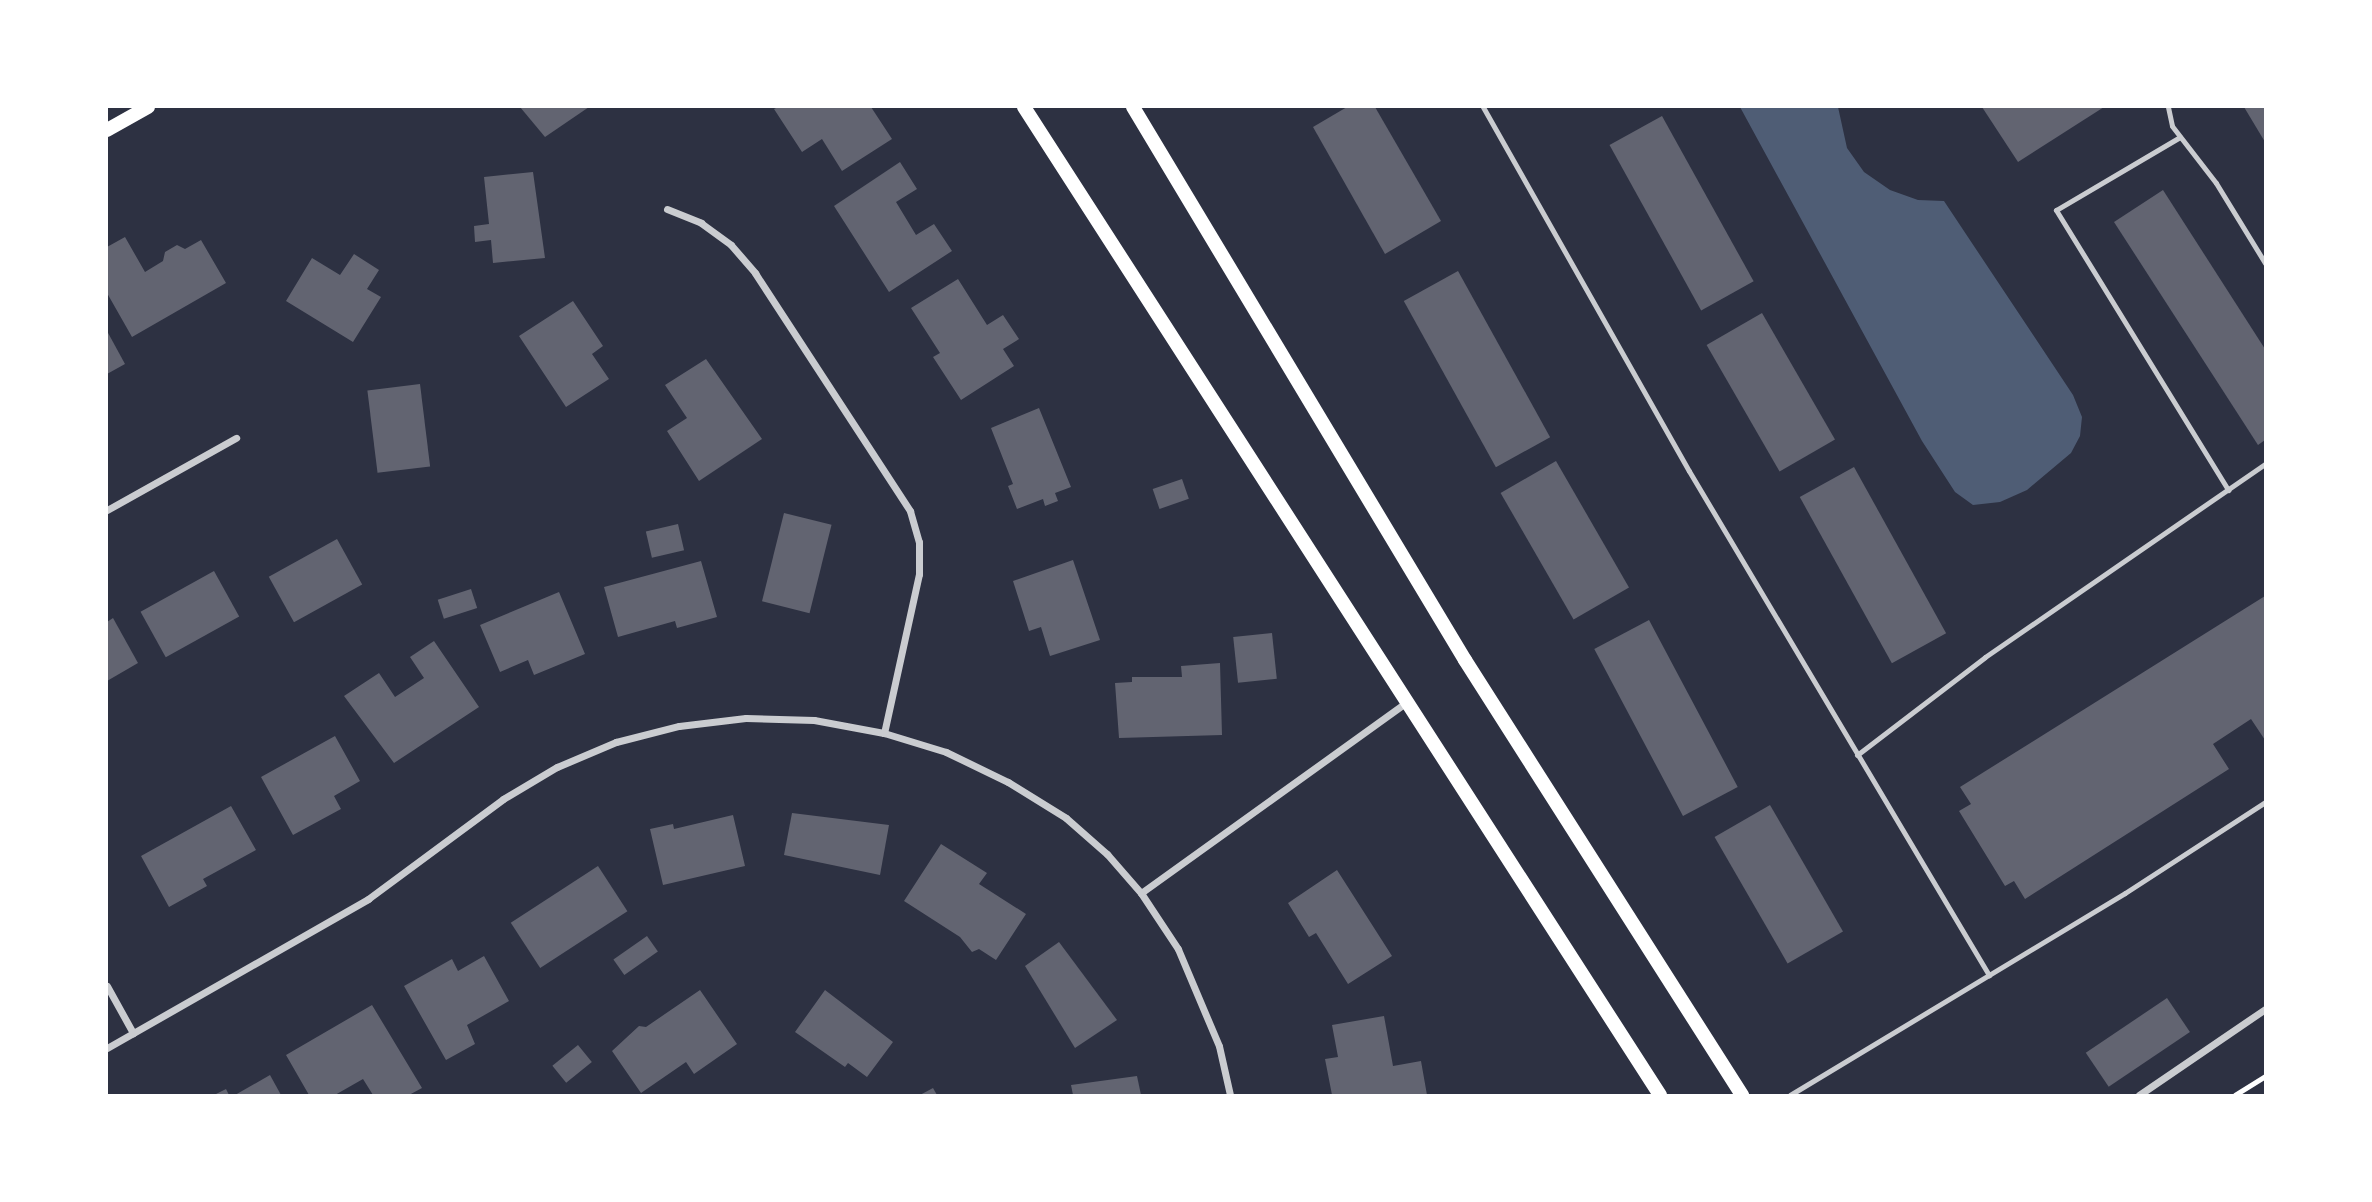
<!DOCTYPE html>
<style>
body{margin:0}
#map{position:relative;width:2372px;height:1202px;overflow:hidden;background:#2d3142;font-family:Spectral,serif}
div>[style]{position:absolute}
.water>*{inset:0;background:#4f5d75}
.building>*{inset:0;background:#626471;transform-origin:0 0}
.path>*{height:4.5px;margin:-2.25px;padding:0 2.25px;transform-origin:2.25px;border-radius:2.25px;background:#fff}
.service>*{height:5px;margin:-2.5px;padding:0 2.5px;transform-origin:2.5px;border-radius:2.5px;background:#caccd0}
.minor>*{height:7px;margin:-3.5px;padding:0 3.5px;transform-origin:3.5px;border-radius:3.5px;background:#caccd0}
.secondary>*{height:14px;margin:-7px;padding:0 7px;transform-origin:7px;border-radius:7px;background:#fff}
span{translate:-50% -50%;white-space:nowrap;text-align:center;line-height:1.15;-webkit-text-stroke:5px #fff;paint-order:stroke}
.frame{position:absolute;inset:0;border:108px solid #fff;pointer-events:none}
</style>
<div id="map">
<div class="water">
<i style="clip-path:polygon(1740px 107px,1838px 107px,1847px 148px,1864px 172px,1890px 190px,1918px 200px,1944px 201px,2073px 395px,2082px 417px,2080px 436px,2071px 453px,2027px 490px,2000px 502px,1973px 505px,1955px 492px,1922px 441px)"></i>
</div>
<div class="building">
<i style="clip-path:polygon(520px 107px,589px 107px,545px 137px)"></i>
<i style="clip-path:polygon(778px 107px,871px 107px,892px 139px,842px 171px,822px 139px,802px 152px,774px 109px)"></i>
<i style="clip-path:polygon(1347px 107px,1375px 107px,1441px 221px,1385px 254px,1313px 127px)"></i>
<i style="clip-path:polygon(1982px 107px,2104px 107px,2018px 162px)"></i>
<i style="clip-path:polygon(2244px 107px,2265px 107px,2265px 142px)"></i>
<i style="left:1662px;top:116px;width:189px;height:60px;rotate:61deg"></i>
<i style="clip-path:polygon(900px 162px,917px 189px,896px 202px,916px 235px,934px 224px,952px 251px,889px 292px,834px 206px)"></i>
<i style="clip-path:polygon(533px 172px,545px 258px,493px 263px,491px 240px,475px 242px,474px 226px,489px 224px,484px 177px)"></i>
<i style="clip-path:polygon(2163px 190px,2265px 349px,2265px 440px,2258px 445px,2114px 222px)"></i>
<i style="clip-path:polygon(125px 237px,145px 272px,163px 261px,165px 252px,177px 245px,185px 249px,201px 240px,226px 283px,132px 337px,107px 293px,107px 247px)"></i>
<i style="clip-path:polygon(354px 254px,379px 270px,367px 289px,381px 297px,353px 342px,286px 301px,312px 258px,340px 275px)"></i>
<i style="left:1458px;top:271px;width:190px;height:62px;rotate:61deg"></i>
<i style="clip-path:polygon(958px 279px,987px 325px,1003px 315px,1019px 339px,1003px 349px,1014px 366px,961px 400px,933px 357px,940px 353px,911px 308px)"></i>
<i style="clip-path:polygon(573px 301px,603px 346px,592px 354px,609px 379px,566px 407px,519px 336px)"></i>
<i style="left:1762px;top:313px;width:146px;height:64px;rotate:60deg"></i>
<i style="clip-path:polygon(107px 331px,125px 364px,107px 374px)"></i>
<i style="clip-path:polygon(706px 359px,762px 439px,699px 481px,667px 431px,687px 418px,665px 385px)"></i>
<i style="left:420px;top:384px;width:83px;height:53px;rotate:83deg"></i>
<i style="clip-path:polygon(1039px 408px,1071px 487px,1055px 493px,1058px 501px,1045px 506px,1043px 499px,1017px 509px,1008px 486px,1013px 484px,991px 428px)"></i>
<i style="left:1556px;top:461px;width:146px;height:64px;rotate:60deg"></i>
<i style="left:1854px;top:467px;width:190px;height:62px;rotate:61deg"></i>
<i style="left:1182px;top:479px;width:21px;height:31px;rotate:71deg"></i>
<i style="left:784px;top:513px;width:49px;height:91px;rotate:14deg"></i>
<i style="left:678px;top:524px;width:27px;height:33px;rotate:77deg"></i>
<i style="left:337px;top:539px;width:52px;height:78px;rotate:61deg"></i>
<i style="clip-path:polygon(1073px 560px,1100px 640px,1050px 656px,1041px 627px,1029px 631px,1013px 581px)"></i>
<i style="clip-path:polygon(701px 561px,717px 617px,677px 628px,675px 621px,618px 637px,604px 587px)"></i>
<i style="left:214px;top:571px;width:52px;height:84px;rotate:61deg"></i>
<i style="left:471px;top:589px;width:20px;height:35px;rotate:72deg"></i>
<i style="clip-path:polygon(559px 592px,585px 654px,534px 675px,528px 660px,500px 672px,480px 625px)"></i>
<i style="clip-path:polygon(2265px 596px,2265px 740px,2251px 719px,2213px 744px,2229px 769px,2025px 899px,2014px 881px,2005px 886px,1959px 811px,1971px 804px,1960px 787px)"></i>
<i style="clip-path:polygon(113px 618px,138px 663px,107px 681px,107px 622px)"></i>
<i style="left:1649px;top:620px;width:189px;height:62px;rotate:62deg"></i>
<i style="left:1272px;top:633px;width:46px;height:39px;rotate:84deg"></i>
<i style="clip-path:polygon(434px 641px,479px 707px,394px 763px,344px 696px,379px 673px,395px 697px,424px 678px,410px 657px)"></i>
<i style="clip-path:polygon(1220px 663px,1222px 735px,1119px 738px,1115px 683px,1132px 682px,1132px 677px,1182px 677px,1181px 666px)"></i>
<i style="clip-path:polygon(335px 736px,360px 781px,334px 796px,341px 809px,293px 835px,261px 777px)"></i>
<i style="left:1770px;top:805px;width:146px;height:64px;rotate:60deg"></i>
<i style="clip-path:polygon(231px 806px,256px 850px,203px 879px,207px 886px,169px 907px,141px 856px)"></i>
<i style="clip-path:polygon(792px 813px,889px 825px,880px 875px,784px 855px)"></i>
<i style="clip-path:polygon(733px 815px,745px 866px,663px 885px,650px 829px,673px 824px,674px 829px)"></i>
<i style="clip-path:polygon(941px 844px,987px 873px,979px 884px,1026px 914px,996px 960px,979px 949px,972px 952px,960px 937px,904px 901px)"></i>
<i style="left:598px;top:866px;width:54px;height:104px;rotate:57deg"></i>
<i style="clip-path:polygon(1337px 870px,1392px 956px,1348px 984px,1316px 933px,1309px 937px,1288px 903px)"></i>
<i style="left:647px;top:936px;width:19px;height:41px;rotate:55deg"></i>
<i style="clip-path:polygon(1059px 942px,1117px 1020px,1075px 1048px,1025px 966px)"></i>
<i style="clip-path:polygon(484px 956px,509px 1001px,467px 1025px,475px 1044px,446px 1060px,404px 986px,452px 959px,458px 971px)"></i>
<i style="clip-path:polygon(700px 990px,737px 1044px,694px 1074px,686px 1062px,641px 1093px,612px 1051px,639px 1026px,646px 1027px)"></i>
<i style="clip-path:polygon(825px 990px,893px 1042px,867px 1077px,848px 1063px,845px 1067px,795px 1032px)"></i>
<i style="left:2167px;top:998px;width:41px;height:98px;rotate:56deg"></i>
<i style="clip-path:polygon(372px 1005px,422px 1088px,409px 1095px,373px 1095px,363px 1079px,335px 1095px,309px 1095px,286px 1055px)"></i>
<i style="clip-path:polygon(1384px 1016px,1393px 1066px,1421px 1061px,1427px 1095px,1332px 1095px,1325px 1059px,1338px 1057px,1332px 1025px)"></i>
<i style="left:578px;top:1045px;width:22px;height:33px;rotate:51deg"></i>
<i style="clip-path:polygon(270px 1075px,281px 1095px,235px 1095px)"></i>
<i style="clip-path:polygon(1137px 1076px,1141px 1095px,1073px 1095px,1071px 1085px)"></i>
<i style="clip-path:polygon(933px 1088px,937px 1095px,920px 1095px)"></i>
<i style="clip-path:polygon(226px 1089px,229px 1095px,214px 1095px)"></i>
</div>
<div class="path">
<i style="left:2235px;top:1095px;width:36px;rotate:-32deg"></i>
</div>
<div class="service">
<i style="left:1483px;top:107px;width:418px;rotate:60.5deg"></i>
<i style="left:1689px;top:471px;width:587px;rotate:59.24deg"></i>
<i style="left:2168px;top:107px;width:19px;rotate:78deg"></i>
<i style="left:2172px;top:126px;width:72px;rotate:52.3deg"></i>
<i style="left:2216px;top:183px;width:94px;rotate:58.5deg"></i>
<i style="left:2180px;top:137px;width:144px;rotate:149.5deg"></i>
<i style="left:2056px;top:210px;width:329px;rotate:58.4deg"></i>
<i style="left:1857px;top:755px;width:161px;rotate:-37.4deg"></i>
<i style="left:1985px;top:657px;width:340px;rotate:-34.6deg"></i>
<i style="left:1790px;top:1095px;width:391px;rotate:-31.1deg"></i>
<i style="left:2125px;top:893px;width:167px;rotate:-33deg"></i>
</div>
<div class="minor">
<i style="left:667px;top:209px;width:37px;rotate:22deg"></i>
<i style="left:701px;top:223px;width:37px;rotate:36deg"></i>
<i style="left:731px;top:245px;width:37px;rotate:49deg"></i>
<i style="left:755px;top:273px;width:284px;rotate:56.9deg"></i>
<i style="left:910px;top:511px;width:32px;rotate:74deg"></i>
<i style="left:919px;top:542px;width:32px;rotate:90deg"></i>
<i style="left:919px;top:574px;width:163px;rotate:102.4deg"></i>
<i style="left:107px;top:510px;width:148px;rotate:-29.2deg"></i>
<i style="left:1141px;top:893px;width:327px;rotate:-35.7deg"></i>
<i style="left:107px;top:986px;width:54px;rotate:61deg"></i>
<i style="left:107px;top:1048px;width:301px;rotate:-29.7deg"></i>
<i style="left:368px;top:899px;width:168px;rotate:-36.5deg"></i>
<i style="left:503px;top:799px;width:63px;rotate:-30.7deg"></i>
<i style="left:557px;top:767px;width:64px;rotate:-23deg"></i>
<i style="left:616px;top:742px;width:65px;rotate:-14.3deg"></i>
<i style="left:679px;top:726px;width:67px;rotate:-6.8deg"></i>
<i style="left:746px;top:718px;width:68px;rotate:1.7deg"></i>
<i style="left:814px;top:720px;width:71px;rotate:10.5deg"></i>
<i style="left:884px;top:733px;width:65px;rotate:17deg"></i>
<i style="left:946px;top:752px;width:69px;rotate:25.8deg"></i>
<i style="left:1008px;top:782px;width:68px;rotate:31.8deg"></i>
<i style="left:1066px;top:818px;width:55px;rotate:41.3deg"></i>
<i style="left:1107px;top:854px;width:52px;rotate:48.9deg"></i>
<i style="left:1141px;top:893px;width:67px;rotate:56.5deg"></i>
<i style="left:1178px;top:949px;width:105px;rotate:67.1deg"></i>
<i style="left:1219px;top:1046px;width:50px;rotate:77.3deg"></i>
<i style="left:2139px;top:1095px;width:153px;rotate:-34.3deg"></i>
</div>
<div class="secondary">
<i style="left:1024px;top:107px;width:1175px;rotate:57.23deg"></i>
<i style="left:1133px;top:107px;width:645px;rotate:59.02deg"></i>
<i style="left:1465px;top:660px;width:516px;rotate:57.51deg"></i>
<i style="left:107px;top:130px;width:47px;rotate:-29.3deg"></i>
</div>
<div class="frame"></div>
</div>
